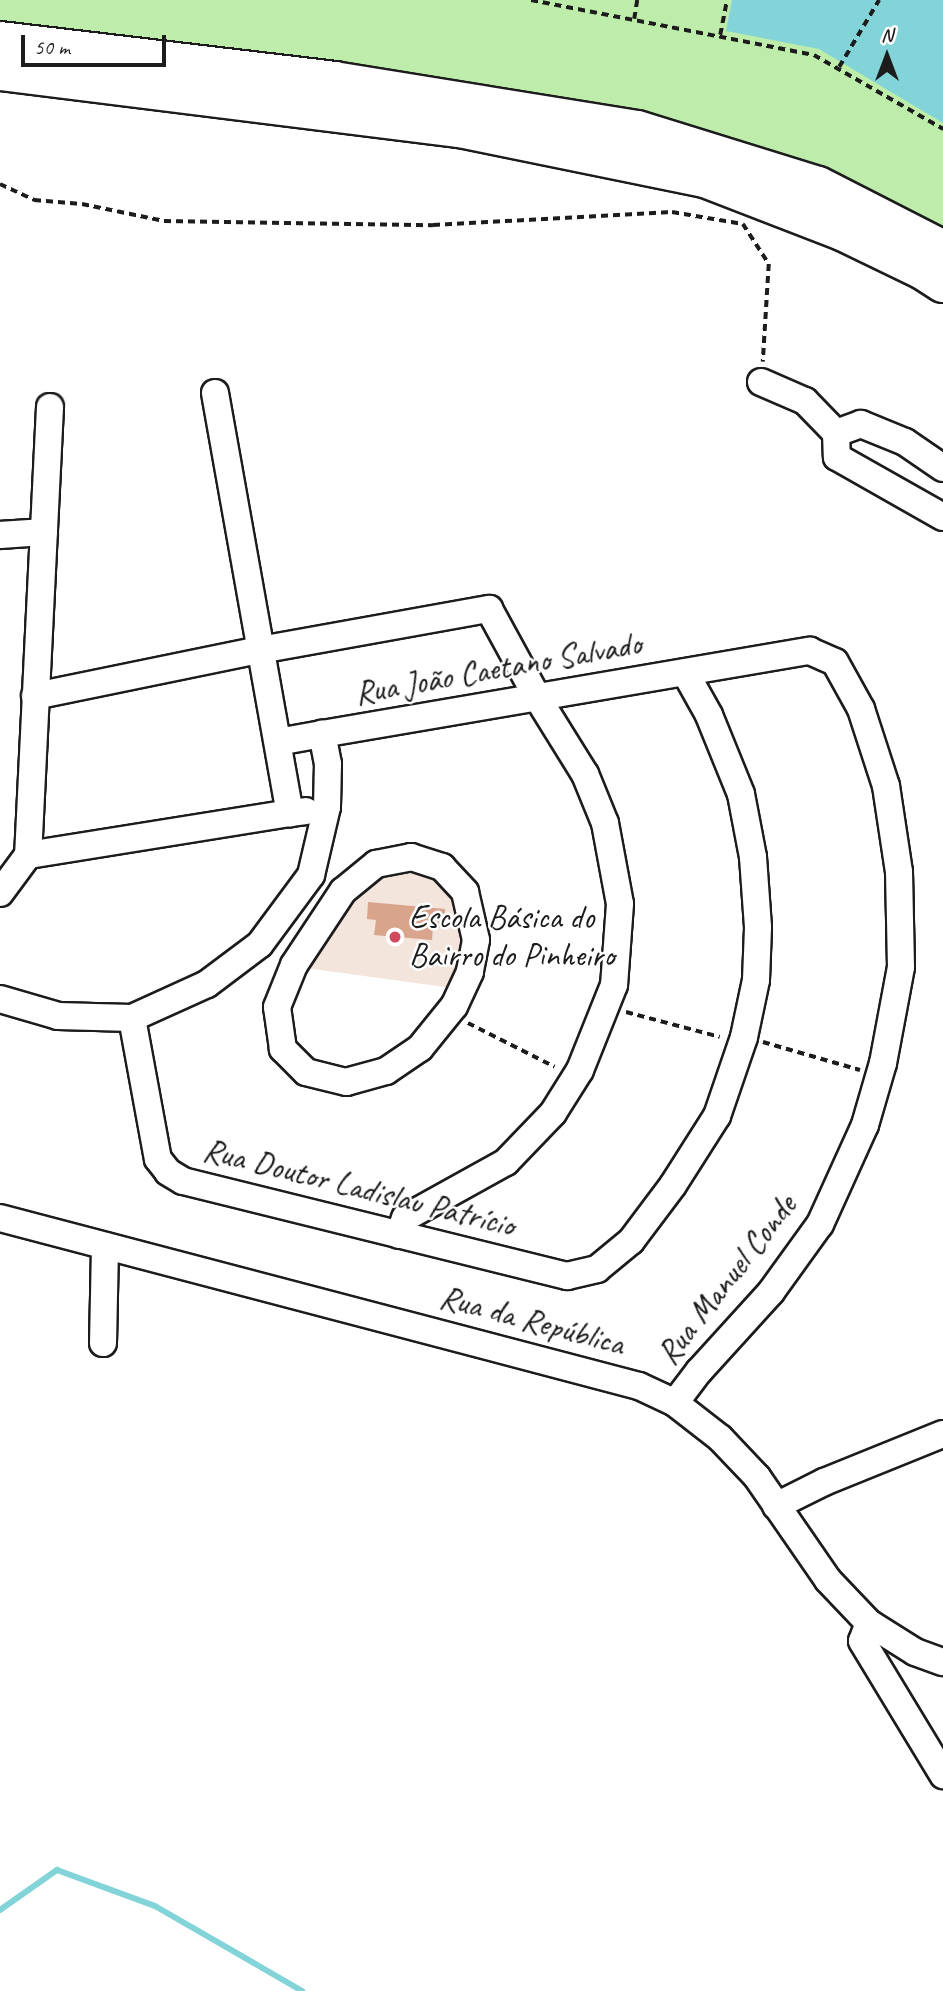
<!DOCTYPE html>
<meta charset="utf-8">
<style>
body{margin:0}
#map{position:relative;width:943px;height:1991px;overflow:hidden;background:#fff;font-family:Caveat,sans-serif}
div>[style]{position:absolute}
.built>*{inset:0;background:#f3e4dc}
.green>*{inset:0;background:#beecaa}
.water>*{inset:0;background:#82d4d8}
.stream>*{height:6px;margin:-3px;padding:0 3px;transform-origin:3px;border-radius:3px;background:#82d4d8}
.building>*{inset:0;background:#d8a48c}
.path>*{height:3.5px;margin-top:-1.75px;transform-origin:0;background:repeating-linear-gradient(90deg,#1c1c1c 0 7px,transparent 0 12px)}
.roads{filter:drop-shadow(2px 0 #1c1c1c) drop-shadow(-2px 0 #1c1c1c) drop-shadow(0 2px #1c1c1c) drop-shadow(0 -2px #1c1c1c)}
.minor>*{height:26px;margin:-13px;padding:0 13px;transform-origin:13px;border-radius:13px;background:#fff}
.highway>*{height:38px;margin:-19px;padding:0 19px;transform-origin:19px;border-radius:19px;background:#fff}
.dots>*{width:19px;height:19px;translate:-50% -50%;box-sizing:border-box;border:4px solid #fff;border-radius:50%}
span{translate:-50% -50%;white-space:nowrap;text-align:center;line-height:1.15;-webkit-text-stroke:5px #fff;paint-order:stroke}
.street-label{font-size:33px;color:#1c1c1c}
.poi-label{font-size:33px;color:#1c1c1c}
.left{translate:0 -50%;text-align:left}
.north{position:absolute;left:852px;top:21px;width:70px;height:70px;-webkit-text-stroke:5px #fff;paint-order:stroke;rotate:0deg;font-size:19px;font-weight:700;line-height:28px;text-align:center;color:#1c1c1c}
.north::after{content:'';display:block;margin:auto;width:24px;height:32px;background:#1c1c1c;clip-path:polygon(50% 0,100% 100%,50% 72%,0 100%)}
.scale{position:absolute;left:21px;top:35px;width:145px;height:32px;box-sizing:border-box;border:4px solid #1c1c1c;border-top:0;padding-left:9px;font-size:21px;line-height:24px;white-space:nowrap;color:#1c1c1c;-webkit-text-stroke:5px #fff;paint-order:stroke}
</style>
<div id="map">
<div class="built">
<i style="clip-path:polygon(406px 869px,423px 873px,441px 884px,454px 896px,461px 911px,463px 947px,452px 988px,306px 968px,360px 890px,372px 878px)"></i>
</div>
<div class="green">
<i style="clip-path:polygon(0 0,943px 0,943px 231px,0 23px)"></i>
</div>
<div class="water">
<i style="clip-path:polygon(732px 0,943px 0,943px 123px,819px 49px,726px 31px)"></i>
</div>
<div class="stream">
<i style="left:0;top:1910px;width:70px;rotate:-35.1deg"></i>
<i style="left:57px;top:1870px;width:104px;rotate:20.2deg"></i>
<i style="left:155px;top:1906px;width:170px;rotate:30deg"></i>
</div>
<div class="building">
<i style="clip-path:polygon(368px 902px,445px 909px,444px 928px,433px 927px,432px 940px,374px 935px,376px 920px,367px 919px)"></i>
</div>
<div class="path">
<i style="left:531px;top:0;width:288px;rotate:11deg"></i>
<i style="left:814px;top:55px;width:149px;rotate:29.8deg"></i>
<i style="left:634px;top:19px;width:19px;rotate:-81deg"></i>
<i style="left:720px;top:35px;width:36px;rotate:-79deg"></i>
<i style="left:839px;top:67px;width:78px;rotate:-59.2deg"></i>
<i style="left:0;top:184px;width:38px;rotate:25deg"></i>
<i style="left:34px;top:200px;width:48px;rotate:4.8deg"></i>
<i style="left:82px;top:204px;width:84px;rotate:11.7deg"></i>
<i style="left:164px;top:221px;width:269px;rotate:0.9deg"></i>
<i style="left:433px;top:225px;width:239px;rotate:-3.1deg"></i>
<i style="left:672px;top:212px;width:72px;rotate:9.6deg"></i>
<i style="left:743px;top:224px;width:48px;rotate:57deg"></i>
<i style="left:769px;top:264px;width:98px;rotate:93.5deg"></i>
<i style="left:626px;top:1012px;width:97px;rotate:14.9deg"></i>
<i style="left:468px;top:1023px;width:97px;rotate:26.8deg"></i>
<i style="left:763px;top:1042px;width:101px;rotate:16.1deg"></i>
</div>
<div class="roads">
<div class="minor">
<i style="left:761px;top:382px;width:48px;rotate:23.4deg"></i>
<i style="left:805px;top:401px;width:45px;rotate:45.9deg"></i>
<i style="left:215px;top:393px;width:427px;rotate:79.9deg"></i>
<i style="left:290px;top:813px;width:16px;rotate:-7deg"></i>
<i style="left:50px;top:407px;width:449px;rotate:92.8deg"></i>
<i style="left:28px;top:855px;width:265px;rotate:-9.1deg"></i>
<i style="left:943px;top:468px;width:46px;rotate:-145.6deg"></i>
<i style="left:905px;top:442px;width:48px;rotate:-157.8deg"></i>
<i style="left:861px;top:424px;width:27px;rotate:160deg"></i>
<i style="left:836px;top:433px;width:24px;rotate:88deg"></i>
<i style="left:837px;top:457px;width:122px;rotate:29.5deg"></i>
<i style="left:0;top:535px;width:44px;rotate:-3.9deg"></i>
<i style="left:35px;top:696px;width:230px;rotate:-11.6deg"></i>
<i style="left:260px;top:650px;width:233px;rotate:-10.2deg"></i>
<i style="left:489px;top:609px;width:100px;rotate:61.4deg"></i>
<i style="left:537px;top:697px;width:91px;rotate:58.1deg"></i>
<i style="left:585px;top:774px;width:53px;rotate:67.8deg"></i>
<i style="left:605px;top:823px;width:82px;rotate:79.5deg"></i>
<i style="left:620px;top:904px;width:81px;rotate:94.2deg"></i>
<i style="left:614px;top:985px;width:92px;rotate:111.8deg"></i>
<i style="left:580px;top:1070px;width:51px;rotate:122.1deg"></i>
<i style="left:553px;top:1113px;width:68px;rotate:133.8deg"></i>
<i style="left:506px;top:1162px;width:115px;rotate:151deg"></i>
<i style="left:405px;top:1218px;width:18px;rotate:109deg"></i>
<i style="left:322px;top:734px;width:495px;rotate:-9.7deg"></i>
<i style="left:810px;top:651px;width:27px;rotate:24deg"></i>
<i style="left:835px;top:662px;width:54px;rotate:61deg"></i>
<i style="left:861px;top:709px;width:81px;rotate:72deg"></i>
<i style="left:886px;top:786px;width:87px;rotate:81.4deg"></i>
<i style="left:899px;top:872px;width:95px;rotate:88.8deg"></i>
<i style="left:901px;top:967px;width:98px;rotate:100.6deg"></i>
<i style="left:883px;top:1063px;width:65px;rotate:106.2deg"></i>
<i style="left:865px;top:1125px;width:109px;rotate:114.4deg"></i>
<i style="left:820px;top:1224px;width:84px;rotate:125.8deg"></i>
<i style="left:771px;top:1292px;width:107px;rotate:132.3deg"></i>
<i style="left:699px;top:1371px;width:40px;rotate:127deg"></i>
<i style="left:411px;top:857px;width:33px;rotate:18deg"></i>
<i style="left:442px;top:867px;width:34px;rotate:47deg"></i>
<i style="left:465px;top:892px;width:49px;rotate:77.1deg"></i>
<i style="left:476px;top:940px;width:33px;rotate:101deg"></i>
<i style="left:470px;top:972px;width:38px;rotate:115deg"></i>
<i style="left:454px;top:1006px;width:54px;rotate:129deg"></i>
<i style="left:420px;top:1048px;width:41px;rotate:145.9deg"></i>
<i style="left:386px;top:1071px;width:41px;rotate:164.6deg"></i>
<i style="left:346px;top:1082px;width:41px;rotate:-166deg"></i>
<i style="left:306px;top:1072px;width:33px;rotate:-135deg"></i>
<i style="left:283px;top:1049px;width:42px;rotate:-98.1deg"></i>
<i style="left:277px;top:1007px;width:45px;rotate:-68deg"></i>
<i style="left:294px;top:965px;width:89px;rotate:-56.5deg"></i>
<i style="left:343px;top:891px;width:43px;rotate:-39.3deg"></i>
<i style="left:376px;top:864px;width:36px;rotate:-11deg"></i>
<i style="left:0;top:893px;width:47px;rotate:-53.6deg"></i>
<i style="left:0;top:999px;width:60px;rotate:16.3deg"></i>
<i style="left:58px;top:1016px;width:74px;rotate:1.5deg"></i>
<i style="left:132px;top:1018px;width:82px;rotate:-24.4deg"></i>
<i style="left:207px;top:984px;width:66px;rotate:-37deg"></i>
<i style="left:260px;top:944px;width:86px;rotate:-53.5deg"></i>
<i style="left:311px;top:875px;width:70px;rotate:-76.8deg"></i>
<i style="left:327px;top:807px;width:43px;rotate:-88.7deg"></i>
<i style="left:328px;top:764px;width:31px;rotate:-101deg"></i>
<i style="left:322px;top:734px;width:45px;rotate:169.7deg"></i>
<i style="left:132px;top:1018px;width:143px;rotate:79.6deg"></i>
<i style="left:158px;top:1159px;width:16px;rotate:52deg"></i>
<i style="left:168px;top:1172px;width:17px;rotate:31deg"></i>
<i style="left:183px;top:1181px;width:396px;rotate:13.9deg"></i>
<i style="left:567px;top:1276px;width:31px;rotate:-13deg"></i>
<i style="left:597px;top:1269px;width:44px;rotate:-39.5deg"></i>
<i style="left:631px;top:1241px;width:70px;rotate:-53.1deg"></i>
<i style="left:673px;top:1185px;width:82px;rotate:-57.5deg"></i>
<i style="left:717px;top:1116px;width:83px;rotate:-71.1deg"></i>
<i style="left:744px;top:1037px;width:58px;rotate:-78.1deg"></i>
<i style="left:756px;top:980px;width:53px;rotate:-87.8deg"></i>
<i style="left:758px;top:927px;width:70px;rotate:-94.1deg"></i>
<i style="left:753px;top:857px;width:64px;rotate:-100.8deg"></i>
<i style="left:741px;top:794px;width:85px;rotate:-112.1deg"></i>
<i style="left:709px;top:715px;width:49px;rotate:-119.2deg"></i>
<i style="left:0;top:1218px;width:661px;rotate:14.73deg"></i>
<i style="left:639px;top:1386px;width:40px;rotate:25deg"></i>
<i style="left:675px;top:1403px;width:57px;rotate:37.9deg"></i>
<i style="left:720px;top:1438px;width:54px;rotate:46.5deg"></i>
<i style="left:757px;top:1477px;width:125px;rotate:55.4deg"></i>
<i style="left:828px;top:1580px;width:59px;rotate:46.4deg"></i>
<i style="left:869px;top:1623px;width:54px;rotate:32.2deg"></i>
<i style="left:915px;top:1652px;width:30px;rotate:20deg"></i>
<i style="left:103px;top:1343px;width:97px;rotate:-88.8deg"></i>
<i style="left:776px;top:1506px;width:54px;rotate:-26.6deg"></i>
<i style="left:824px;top:1482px;width:128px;rotate:-22deg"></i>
<i style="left:869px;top:1623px;width:19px;rotate:111deg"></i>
<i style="left:862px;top:1641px;width:157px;rotate:58.8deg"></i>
</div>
<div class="highway">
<i style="left:0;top:41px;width:336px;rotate:6.8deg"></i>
<i style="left:334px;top:81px;width:307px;rotate:9.2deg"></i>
<i style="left:637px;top:130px;width:189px;rotate:17.2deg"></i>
<i style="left:818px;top:186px;width:140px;rotate:27.1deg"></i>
<i style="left:0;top:71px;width:463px;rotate:7.1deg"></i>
<i style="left:459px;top:128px;width:251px;rotate:11.5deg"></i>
<i style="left:705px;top:178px;width:147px;rotate:21.1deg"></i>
<i style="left:842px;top:231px;width:90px;rotate:25.7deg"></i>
<i style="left:923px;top:270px;width:24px;rotate:33deg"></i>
</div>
</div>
<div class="dots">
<i style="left:395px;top:937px;background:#d1495b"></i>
</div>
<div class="street-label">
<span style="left:498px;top:669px;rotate:-10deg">Rua João Caetano Salvado</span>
<span style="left:359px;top:1188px;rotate:14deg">Rua Doutor Ladislau Patrício</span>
<span style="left:727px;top:1280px;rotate:-52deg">Rua Manuel Conde</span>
<span style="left:532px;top:1321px;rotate:15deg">Rua da República</span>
</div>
<div class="poi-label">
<span class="left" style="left:409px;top:937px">Escola Básica do<br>Bairro do Pinheiro</span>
</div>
<div class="north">N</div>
<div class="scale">50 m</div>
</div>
